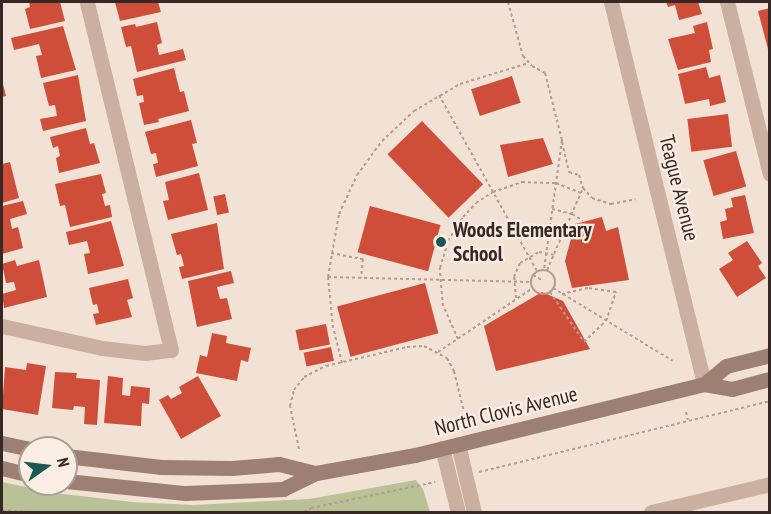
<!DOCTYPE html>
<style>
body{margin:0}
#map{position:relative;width:771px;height:514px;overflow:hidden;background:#f2e2d6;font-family:"PT Sans Narrow",sans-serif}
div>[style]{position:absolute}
.green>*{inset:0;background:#b8c296}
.building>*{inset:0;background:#ce4e39;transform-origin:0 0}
.path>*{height:2px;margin-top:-1px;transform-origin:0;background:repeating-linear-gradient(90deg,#b79a8c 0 3px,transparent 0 6px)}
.path>.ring{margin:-1px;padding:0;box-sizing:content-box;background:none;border:2px solid #b79a8c;border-radius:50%}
.minor>*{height:15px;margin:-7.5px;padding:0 7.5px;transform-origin:7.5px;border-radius:7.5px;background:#cbb0a2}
.tertiary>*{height:15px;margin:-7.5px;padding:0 7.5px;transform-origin:7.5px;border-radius:7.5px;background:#cbb0a2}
.secondary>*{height:15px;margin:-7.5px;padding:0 7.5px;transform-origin:7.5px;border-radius:7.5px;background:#9e7f73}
.dots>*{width:16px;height:16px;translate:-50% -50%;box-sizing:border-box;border:3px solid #faede3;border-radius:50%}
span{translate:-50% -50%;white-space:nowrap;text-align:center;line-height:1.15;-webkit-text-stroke:4.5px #faede3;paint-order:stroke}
.street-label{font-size:21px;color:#352825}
.poi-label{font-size:21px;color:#352825;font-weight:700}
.left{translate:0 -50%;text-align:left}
.frame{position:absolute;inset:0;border:3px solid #352825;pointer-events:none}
.north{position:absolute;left:18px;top:436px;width:60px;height:60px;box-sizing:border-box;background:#faede3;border:2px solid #ab9e97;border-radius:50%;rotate:76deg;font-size:16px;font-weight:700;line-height:24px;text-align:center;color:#352825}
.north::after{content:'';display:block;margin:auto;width:21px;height:27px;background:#185956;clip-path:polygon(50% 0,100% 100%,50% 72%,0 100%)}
</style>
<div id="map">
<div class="green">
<i style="clip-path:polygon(416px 480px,423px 489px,430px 512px,2px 512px,2px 482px,55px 493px,132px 502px,194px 505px,309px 499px)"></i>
</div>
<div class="building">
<i style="clip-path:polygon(29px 2px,60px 2px,65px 21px,30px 29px,25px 9px,30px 7px)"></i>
<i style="clip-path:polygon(115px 2px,158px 2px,161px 12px,120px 21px)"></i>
<i style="clip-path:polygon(666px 2px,698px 2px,702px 14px,679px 20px,675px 5px,668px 7px)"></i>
<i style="clip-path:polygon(770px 8px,770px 48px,768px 49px,758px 11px)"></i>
<i style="clip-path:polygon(157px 22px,162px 43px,157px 45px,159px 55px,183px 49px,186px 60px,137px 72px,131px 46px,126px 47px,121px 27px,135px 24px,136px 27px)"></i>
<i style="clip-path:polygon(707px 22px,713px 49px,709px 50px,711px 62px,678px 70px,668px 39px,695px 33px,693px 26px)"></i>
<i style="clip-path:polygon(63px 26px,76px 70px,41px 78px,36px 56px,42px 55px,39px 44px,14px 50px,11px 38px)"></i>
<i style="clip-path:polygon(706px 67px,709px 78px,720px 75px,726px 102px,710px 106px,709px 99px,685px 104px,678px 74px)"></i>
<i style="clip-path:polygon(174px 68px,180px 92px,184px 91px,189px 111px,158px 119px,159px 122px,144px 125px,139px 103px,144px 102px,143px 95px,137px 96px,133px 79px)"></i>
<i style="clip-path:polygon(78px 75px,86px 121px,43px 131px,40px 119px,57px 116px,55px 105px,49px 106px,43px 83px)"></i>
<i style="left:512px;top:76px;width:28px;height:43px;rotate:72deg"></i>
<i style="clip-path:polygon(2px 80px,6px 96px,2px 97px)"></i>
<i style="left:728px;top:114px;width:33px;height:41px;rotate:83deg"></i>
<i style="clip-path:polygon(191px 120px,197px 143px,192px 144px,198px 166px,156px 177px,153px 164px,158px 163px,156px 153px,151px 154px,145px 132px)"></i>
<i style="left:422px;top:121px;width:88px;height:48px;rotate:46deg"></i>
<i style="clip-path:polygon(86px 128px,90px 144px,94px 143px,100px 163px,59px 173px,56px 158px,60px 156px,58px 146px,53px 148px,50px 137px)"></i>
<i style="clip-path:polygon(543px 138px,553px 164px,508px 177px,500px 145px)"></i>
<i style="left:736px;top:151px;width:37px;height:34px;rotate:74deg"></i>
<i style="clip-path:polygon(10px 162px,19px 198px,2px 203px,2px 164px)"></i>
<i style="clip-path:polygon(199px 173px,208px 210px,168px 220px,163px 201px,169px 200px,165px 182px)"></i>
<i style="clip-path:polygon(101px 174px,106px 193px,102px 194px,105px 206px,110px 205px,112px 217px,70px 227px,65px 205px,60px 206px,55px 184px)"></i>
<i style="left:225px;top:194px;width:19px;height:12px;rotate:78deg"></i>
<i style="clip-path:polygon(745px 195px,754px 233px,723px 239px,720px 222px,727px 220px,725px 209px,733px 207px,731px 198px)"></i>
<i style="clip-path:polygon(23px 201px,27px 214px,10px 219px,12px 229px,18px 227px,23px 248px,2px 254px,2px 206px)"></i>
<i style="left:370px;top:206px;width:73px;height:48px;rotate:15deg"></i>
<i style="clip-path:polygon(602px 217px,606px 231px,618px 227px,629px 280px,572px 288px,565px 261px,575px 224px)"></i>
<i style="clip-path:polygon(111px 221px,124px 266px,88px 274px,84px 254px,90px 253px,87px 241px,69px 245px,66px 232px)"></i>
<i style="clip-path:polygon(217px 223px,224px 269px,182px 279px,179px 267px,184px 266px,181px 254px,177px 255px,171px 234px)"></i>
<i style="clip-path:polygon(747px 241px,762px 263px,758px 266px,766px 278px,737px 297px,719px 269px,733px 260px,728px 253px)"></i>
<i style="clip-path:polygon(15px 260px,17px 266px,39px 260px,47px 297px,4px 308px,2px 294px,16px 290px,14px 282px,6px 283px,2px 264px)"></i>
<i style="clip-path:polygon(231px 271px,234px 283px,217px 287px,220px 299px,227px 298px,232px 319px,197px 327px,188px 281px)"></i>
<i style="clip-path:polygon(128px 279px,133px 298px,127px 300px,132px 317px,96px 325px,93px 314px,99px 313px,97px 304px,93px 305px,89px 288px)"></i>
<i style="left:425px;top:283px;width:52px;height:91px;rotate:75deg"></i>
<i style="clip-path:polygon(542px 292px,563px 301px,590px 349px,496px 371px,484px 326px)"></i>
<i style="left:326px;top:324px;width:21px;height:31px;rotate:79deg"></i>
<i style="clip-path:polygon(212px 333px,227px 336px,226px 343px,251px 348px,248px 362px,241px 360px,237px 381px,196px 373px,200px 355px,207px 357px)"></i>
<i style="left:331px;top:347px;width:14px;height:28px;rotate:78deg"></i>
<i style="clip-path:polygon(27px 363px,46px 366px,38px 415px,2px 409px,5px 367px,26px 370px)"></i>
<i style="clip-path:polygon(55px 372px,77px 373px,76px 378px,100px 380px,97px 425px,84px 424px,85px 407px,74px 406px,73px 410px,52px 408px)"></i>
<i style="clip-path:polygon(108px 376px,123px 378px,122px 395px,130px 396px,131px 386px,150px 388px,149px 404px,142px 403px,141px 426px,104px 423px)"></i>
<i style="clip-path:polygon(198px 376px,221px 416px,181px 439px,159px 400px,168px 395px,171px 399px,182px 393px,179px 387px)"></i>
</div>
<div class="path">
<i style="left:508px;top:2px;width:56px;rotate:74.5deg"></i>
<i style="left:523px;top:56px;width:13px;rotate:48deg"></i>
<i style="left:532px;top:66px;width:15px;rotate:28deg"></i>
<i style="left:545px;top:73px;width:69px;rotate:75.8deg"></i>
<i style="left:562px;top:140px;width:131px;rotate:97.9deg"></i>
<i style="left:439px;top:95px;width:201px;rotate:60.9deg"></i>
<i style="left:562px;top:142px;width:31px;rotate:77deg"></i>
<i style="left:569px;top:172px;width:10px;rotate:17deg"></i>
<i style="left:579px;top:175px;width:14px;rotate:73deg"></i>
<i style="left:583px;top:188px;width:13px;rotate:48deg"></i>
<i style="left:592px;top:198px;width:20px;rotate:18deg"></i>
<i style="left:611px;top:204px;width:25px;rotate:-11deg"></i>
<i style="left:552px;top:209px;width:21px;rotate:14deg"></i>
<i style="left:572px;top:214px;width:13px;rotate:32deg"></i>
<i style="left:550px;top:229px;width:15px;rotate:16deg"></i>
<i style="left:331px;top:253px;width:33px;rotate:11deg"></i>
<i style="left:363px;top:259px;width:19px;rotate:96deg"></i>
<i class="ring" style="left:531px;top:270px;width:22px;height:22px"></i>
<i style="left:547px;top:270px;width:90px;rotate:-66.3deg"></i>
<i style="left:533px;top:275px;width:12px;rotate:31deg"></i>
<i style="left:328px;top:277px;width:203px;rotate:1.4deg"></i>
<i style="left:553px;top:288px;width:140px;rotate:31.3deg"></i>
<i style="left:550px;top:292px;width:60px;rotate:55.8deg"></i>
<i style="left:584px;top:342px;width:30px;rotate:-44deg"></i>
<i style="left:606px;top:321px;width:31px;rotate:-71deg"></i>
<i style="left:616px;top:292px;width:28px;rotate:-172deg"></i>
<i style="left:588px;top:288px;width:27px;rotate:167deg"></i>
<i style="left:516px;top:298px;width:21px;rotate:-95deg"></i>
<i style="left:514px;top:277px;width:15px;rotate:-67deg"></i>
<i style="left:520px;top:263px;width:22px;rotate:-30deg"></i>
<i style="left:539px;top:252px;width:15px;rotate:11deg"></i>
<i style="left:458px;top:339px;width:36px;rotate:-114deg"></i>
<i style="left:443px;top:306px;width:38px;rotate:-95deg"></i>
<i style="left:440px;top:268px;width:28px;rotate:-73deg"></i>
<i style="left:448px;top:241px;width:28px;rotate:-58deg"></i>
<i style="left:463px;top:217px;width:19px;rotate:-47deg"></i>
<i style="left:476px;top:203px;width:20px;rotate:-33deg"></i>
<i style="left:493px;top:192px;width:31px;rotate:-19deg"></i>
<i style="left:522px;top:182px;width:34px;rotate:2deg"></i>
<i style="left:556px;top:183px;width:27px;rotate:22deg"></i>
<i style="left:438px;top:352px;width:115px;rotate:-34deg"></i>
<i style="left:342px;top:363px;width:36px;rotate:-104deg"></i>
<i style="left:333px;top:328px;width:51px;rotate:-95.6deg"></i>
<i style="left:328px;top:277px;width:64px;rotate:-80.1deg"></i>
<i style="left:339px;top:214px;width:43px;rotate:-65.2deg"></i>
<i style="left:357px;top:175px;width:42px;rotate:-53.7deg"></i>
<i style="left:382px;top:141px;width:44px;rotate:-43.2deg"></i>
<i style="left:414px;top:111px;width:53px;rotate:-30.4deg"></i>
<i style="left:460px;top:84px;width:72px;rotate:-16.9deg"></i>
<i style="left:686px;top:412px;width:8px;rotate:76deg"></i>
<i style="left:299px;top:449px;width:44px;rotate:-101.8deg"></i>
<i style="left:290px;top:406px;width:16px;rotate:-76deg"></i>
<i style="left:294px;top:390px;width:16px;rotate:-52deg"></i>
<i style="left:304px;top:377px;width:25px;rotate:-27deg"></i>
<i style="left:326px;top:366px;width:83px;rotate:-13.2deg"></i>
<i style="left:407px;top:347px;width:17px;rotate:-3deg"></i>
<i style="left:424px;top:346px;width:26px;rotate:28deg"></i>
<i style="left:447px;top:358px;width:15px;rotate:62deg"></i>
<i style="left:454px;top:371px;width:46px;rotate:76.3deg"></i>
<i style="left:479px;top:472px;width:300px;rotate:-13.7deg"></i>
<i style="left:2px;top:510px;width:28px;rotate:4deg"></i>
<i style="left:304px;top:512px;width:8px;rotate:-30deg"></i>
<i style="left:311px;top:508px;width:127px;rotate:-11.8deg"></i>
</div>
<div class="minor">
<i style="left:727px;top:2px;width:177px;rotate:76deg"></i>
<i style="left:2px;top:326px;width:102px;rotate:12.4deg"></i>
<i style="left:102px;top:348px;width:43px;rotate:6.6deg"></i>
<i style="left:145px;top:353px;width:26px;rotate:-7deg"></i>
<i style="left:171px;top:350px;width:358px;rotate:-103.6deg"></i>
<i style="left:458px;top:444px;width:70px;rotate:76.8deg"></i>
<i style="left:442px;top:448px;width:66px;rotate:76deg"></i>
<i style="left:651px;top:512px;width:122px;rotate:-13.2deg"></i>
</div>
<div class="tertiary">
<i style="left:611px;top:2px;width:393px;rotate:76.3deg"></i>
</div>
<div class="secondary">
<i style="left:704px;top:384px;width:28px;rotate:-39deg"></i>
<i style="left:726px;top:366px;width:45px;rotate:-14deg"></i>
<i style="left:2px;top:443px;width:29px;rotate:12deg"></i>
<i style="left:66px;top:456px;width:96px;rotate:6.6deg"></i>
<i style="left:161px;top:467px;width:71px;rotate:0.8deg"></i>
<i style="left:232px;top:468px;width:47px;rotate:-4.9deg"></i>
<i style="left:279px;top:464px;width:38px;rotate:14deg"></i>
<i style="left:2px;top:468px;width:29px;rotate:14deg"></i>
<i style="left:66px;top:481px;width:120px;rotate:5.8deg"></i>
<i style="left:185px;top:493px;width:98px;rotate:-2.3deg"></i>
<i style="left:283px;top:489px;width:37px;rotate:-26deg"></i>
<i style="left:316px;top:473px;width:101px;rotate:-10.3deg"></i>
<i style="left:415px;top:455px;width:298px;rotate:-13.8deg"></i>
<i style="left:704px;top:384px;width:28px;rotate:10deg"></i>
<i style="left:732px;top:389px;width:39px;rotate:-15deg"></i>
</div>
<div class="dots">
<i style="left:441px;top:242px;background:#185956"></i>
</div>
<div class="street-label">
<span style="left:679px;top:188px;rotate:76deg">Teague Avenue</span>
<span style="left:506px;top:411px;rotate:-14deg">North Clovis Avenue</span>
</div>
<div class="poi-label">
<span class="left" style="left:453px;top:242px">Woods Elementary<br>School</span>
</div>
<div class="frame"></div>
<div class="north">N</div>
</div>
